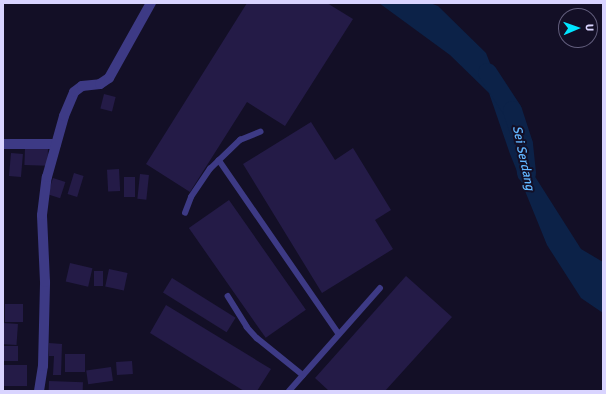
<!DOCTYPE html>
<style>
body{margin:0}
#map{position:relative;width:606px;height:394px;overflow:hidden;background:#130f26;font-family:Signika,sans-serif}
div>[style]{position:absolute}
.water>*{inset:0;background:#0c2248}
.river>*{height:19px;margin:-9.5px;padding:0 9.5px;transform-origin:9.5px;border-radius:9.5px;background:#0c2248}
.building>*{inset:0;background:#241b47;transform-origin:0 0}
.service>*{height:5.5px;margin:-2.75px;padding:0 2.75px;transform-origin:2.75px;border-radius:2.75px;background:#3d3a85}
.minor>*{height:10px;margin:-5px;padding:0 5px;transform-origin:5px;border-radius:5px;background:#3d3a85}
span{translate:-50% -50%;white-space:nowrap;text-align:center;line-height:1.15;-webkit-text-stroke:4px #130f26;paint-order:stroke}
.water-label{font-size:13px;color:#62b6ff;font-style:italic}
.frame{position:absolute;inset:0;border:4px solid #d9d4ff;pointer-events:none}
.north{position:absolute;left:558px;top:8px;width:40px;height:40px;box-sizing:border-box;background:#130f26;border:1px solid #625e7d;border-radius:50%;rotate:88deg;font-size:11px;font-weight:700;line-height:16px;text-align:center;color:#d9d4ff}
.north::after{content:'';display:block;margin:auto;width:14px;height:18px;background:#00e5ff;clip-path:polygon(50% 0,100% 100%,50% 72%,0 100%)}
</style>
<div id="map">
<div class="water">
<i style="clip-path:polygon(379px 3px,430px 3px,438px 6px,486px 53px,534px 175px,581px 249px,603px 262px,603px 313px,581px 298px,547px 245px,510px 154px,489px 93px,450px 55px)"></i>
</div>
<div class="river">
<i style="left:487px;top:72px;width:45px;rotate:56.7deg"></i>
<i style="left:512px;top:110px;width:36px;rotate:72deg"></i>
<i style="left:523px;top:144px;width:29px;rotate:84deg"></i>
</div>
<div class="building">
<i style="clip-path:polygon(247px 3px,327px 3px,353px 19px,285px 126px,247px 102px,190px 192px,146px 164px)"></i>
<i style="left:104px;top:94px;width:12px;height:15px;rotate:14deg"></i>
<i style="clip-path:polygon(311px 122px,335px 160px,353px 148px,391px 210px,375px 220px,393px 249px,322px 293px,243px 164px)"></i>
<i style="left:25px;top:148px;width:23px;height:17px;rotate:2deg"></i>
<i style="left:11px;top:153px;width:12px;height:23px;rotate:5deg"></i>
<i style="left:119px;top:169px;width:22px;height:12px;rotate:87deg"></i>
<i style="left:74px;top:173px;width:10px;height:22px;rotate:17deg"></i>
<i style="left:140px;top:174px;width:9px;height:25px;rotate:6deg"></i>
<i style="left:124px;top:177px;width:11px;height:20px"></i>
<i style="left:53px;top:178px;width:13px;height:17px;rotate:18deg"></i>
<i style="left:229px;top:200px;width:134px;height:49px;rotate:55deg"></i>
<i style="left:70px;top:263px;width:23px;height:19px;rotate:13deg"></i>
<i style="left:109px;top:269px;width:19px;height:18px;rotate:12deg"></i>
<i style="left:94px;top:271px;width:9px;height:15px"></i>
<i style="clip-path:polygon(406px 276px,452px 317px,385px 391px,329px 391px,315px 378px)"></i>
<i style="left:172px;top:278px;width:75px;height:17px;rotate:32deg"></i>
<i style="left:5px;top:304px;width:18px;height:18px"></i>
<i style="clip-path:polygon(166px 305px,271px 369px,257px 391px,244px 391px,150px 333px)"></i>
<i style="left:3px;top:323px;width:15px;height:21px;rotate:4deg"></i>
<i style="clip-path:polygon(49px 343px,62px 344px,61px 375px,53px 375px,54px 356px,49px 356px)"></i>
<i style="left:3px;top:346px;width:15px;height:15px"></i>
<i style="left:65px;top:354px;width:20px;height:18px"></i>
<i style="left:132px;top:361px;width:13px;height:16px;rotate:86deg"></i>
<i style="left:3px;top:365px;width:24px;height:21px"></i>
<i style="left:111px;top:367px;width:14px;height:25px;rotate:82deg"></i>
<i style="left:49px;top:381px;width:34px;height:10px;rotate:2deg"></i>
</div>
<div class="service">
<i style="left:219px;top:160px;width:211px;rotate:55.4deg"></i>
<i style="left:185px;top:213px;width:17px;rotate:-69deg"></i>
<i style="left:191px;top:197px;width:34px;rotate:-56deg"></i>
<i style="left:210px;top:169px;width:42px;rotate:-44deg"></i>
<i style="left:240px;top:140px;width:22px;rotate:-22deg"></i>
<i style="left:228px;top:296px;width:36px;rotate:58deg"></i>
<i style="left:247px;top:327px;width:15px;rotate:48deg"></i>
<i style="left:257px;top:338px;width:59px;rotate:38.8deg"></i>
<i style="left:289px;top:391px;width:137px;rotate:-48.5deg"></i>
</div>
<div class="minor">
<i style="left:3px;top:144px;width:53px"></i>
<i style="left:39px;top:391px;width:25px;rotate:-81deg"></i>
<i style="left:43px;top:366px;width:84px;rotate:-88.6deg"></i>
<i style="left:45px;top:282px;width:67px;rotate:-92.6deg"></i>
<i style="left:42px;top:215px;width:38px;rotate:-83deg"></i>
<i style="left:47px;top:177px;width:63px;rotate:-74.4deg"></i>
<i style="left:64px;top:116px;width:26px;rotate:-67deg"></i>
<i style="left:74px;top:92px;width:10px;rotate:-37deg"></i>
<i style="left:82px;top:86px;width:18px;rotate:-6deg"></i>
<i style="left:100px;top:84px;width:11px;rotate:-34deg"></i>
<i style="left:109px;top:78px;width:86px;rotate:-60.8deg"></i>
</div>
<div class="water-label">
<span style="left:523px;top:158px;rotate:78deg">Sei Serdang</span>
</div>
<div class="frame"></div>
<div class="north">U</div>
</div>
